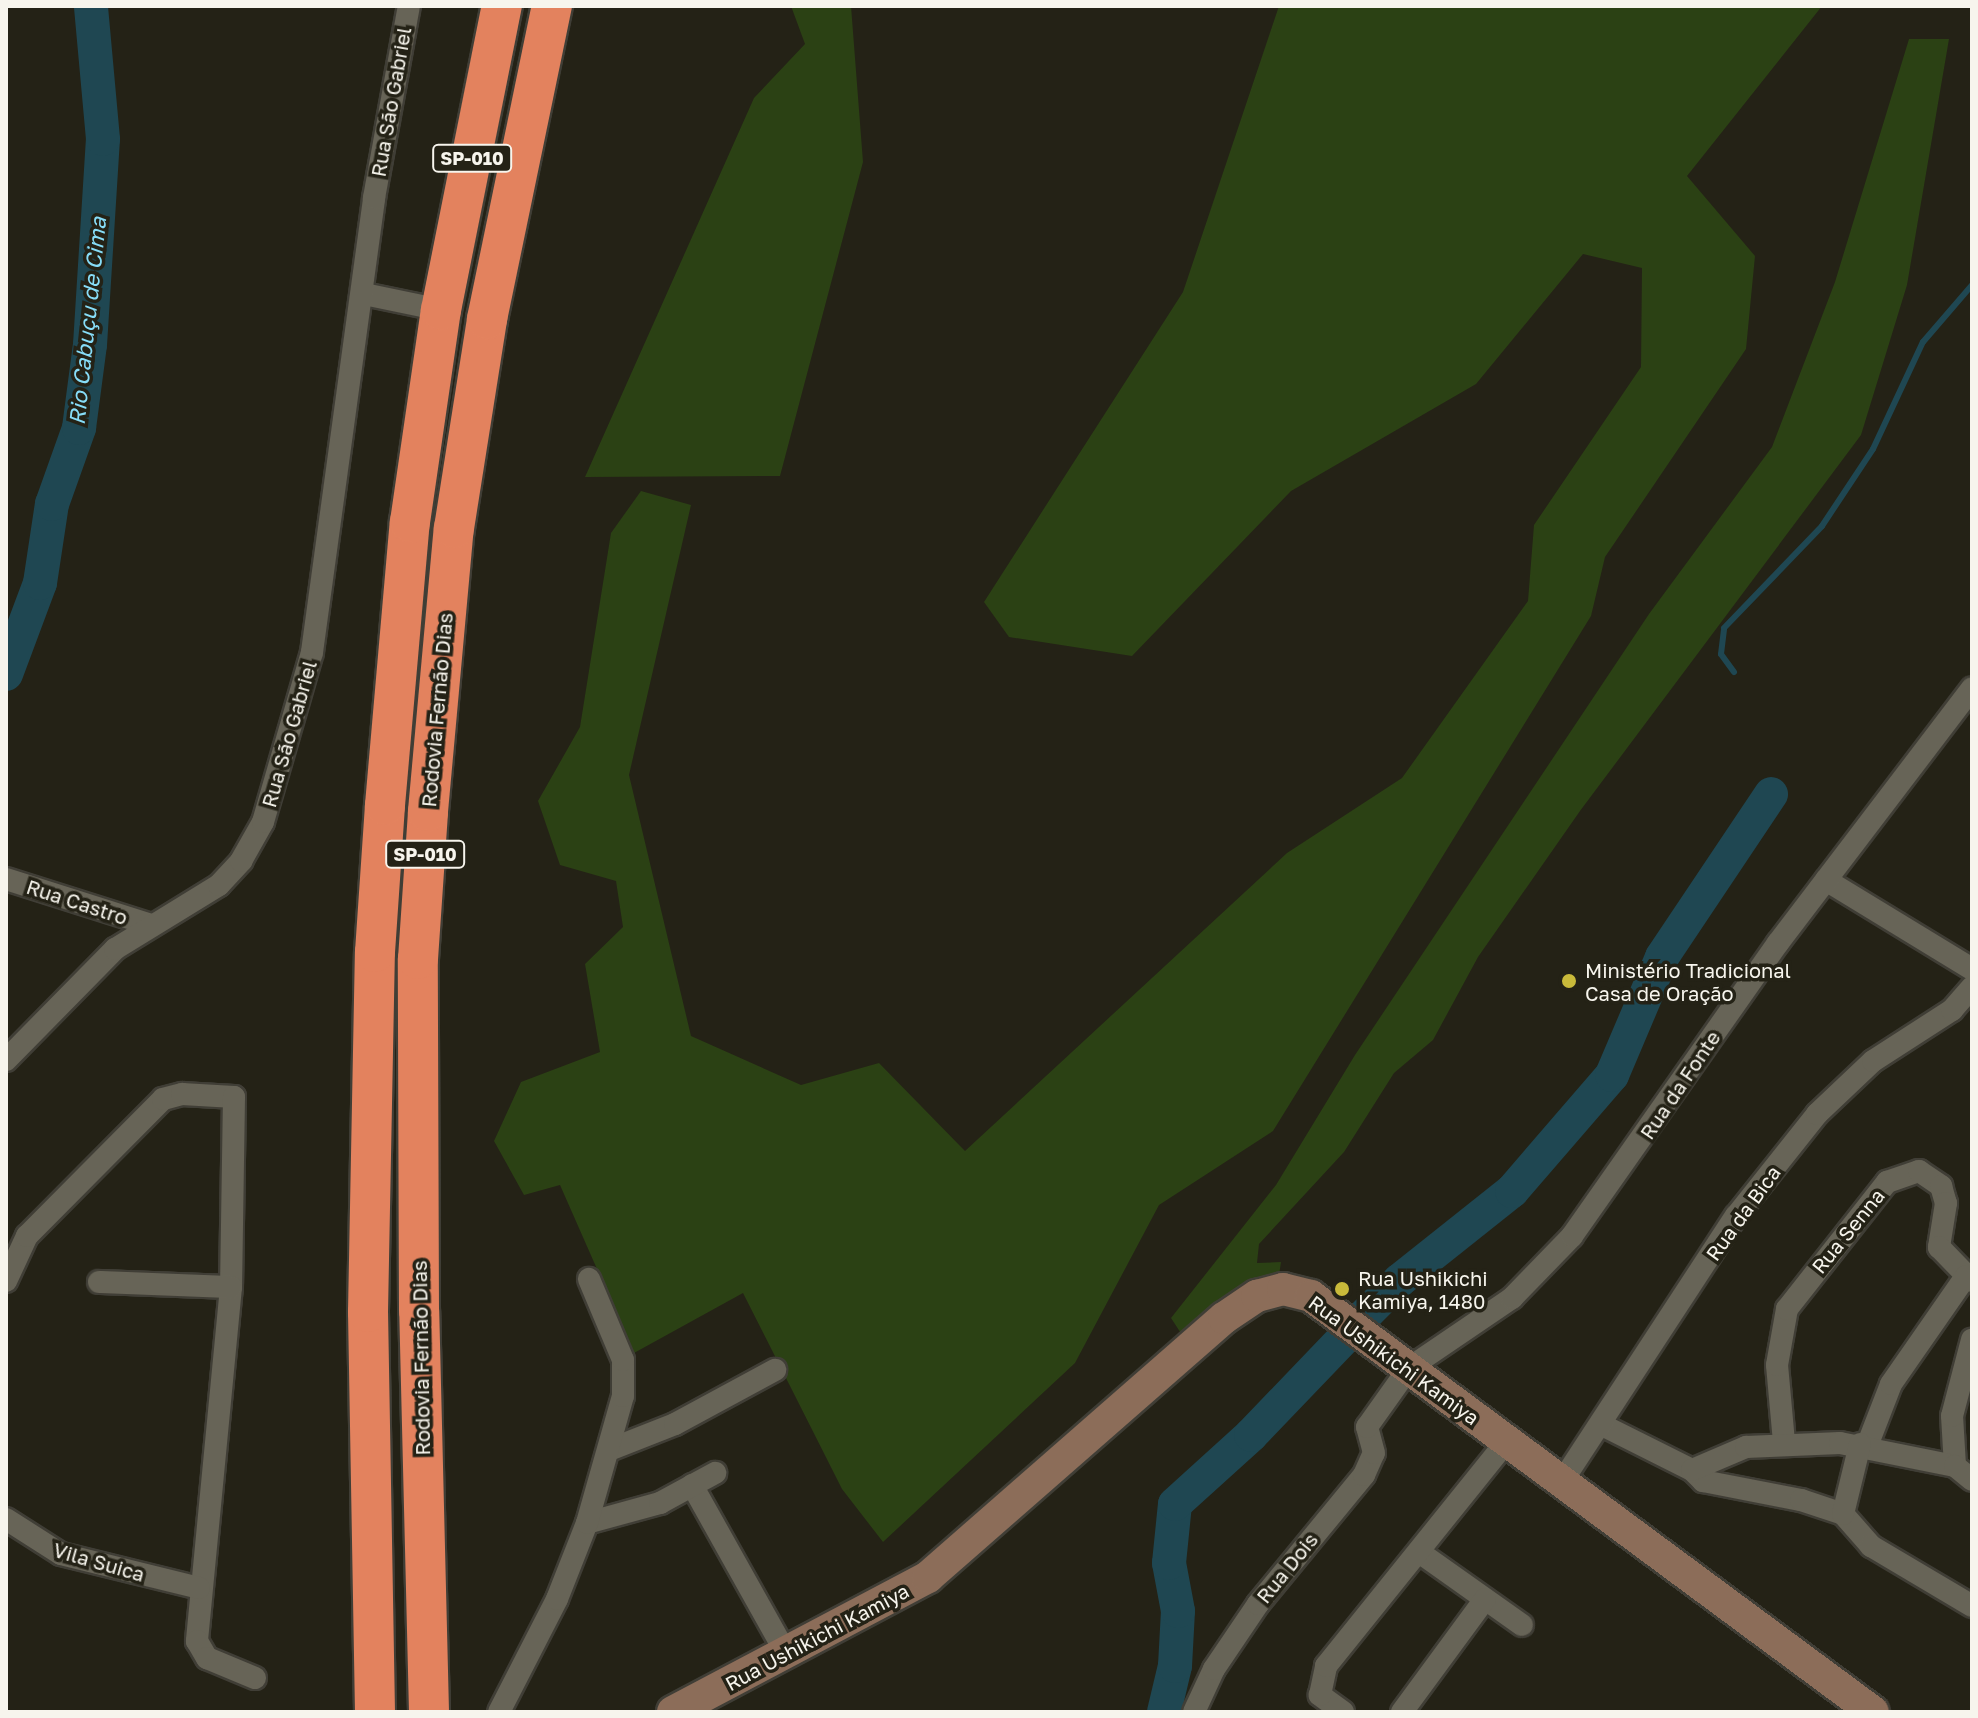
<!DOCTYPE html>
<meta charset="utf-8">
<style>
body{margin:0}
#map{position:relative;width:1978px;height:1718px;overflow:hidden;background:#242216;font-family:"Golos Text",sans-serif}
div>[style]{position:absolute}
.green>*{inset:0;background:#2b4114}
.stream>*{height:6px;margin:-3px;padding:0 3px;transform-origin:3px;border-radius:3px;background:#1f4752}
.river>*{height:34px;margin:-17px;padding:0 17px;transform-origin:17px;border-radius:17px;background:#1f4752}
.roads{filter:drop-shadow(2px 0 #403e36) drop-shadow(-2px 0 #403e36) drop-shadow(0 2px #403e36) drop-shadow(0 -2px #403e36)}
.street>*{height:22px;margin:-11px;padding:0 11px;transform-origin:11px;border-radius:11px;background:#676457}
.secondary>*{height:32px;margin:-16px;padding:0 16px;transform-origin:16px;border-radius:16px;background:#8c6d59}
.highway>*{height:40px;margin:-20px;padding:0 20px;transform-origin:20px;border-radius:20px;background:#e3825e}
.dots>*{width:22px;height:22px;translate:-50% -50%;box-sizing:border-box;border:4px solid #242216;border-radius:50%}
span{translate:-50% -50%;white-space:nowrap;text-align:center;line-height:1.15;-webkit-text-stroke:7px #242216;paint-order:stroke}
.shield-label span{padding:2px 6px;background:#242216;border:2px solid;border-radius:6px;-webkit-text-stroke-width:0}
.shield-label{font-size:18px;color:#f7f5ed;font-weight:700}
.street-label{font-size:20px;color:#f7f5ed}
.poi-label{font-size:20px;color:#f7f5ed}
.left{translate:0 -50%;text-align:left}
.water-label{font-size:22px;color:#87ddf8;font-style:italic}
.frame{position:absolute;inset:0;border:8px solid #f7f5ed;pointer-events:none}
</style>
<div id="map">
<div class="green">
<i style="clip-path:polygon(791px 6px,851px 6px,863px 162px,780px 476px,585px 477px,754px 98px,805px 44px)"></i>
<i style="clip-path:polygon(1279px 6px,1822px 6px,1687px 176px,1755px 256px,1746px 349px,1605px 557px,1591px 616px,1273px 1131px,1159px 1205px,1075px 1363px,883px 1542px,842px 1489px,743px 1293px,634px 1353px,560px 1185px,524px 1195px,494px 1141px,521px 1082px,600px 1052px,585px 964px,623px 927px,616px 881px,560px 865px,538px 801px,580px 727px,611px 533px,641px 491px,691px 505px,629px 775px,691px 1036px,801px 1085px,879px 1063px,965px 1151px,1287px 853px,1402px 778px,1528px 601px,1534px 525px,1641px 367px,1642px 268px,1583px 254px,1476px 384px,1291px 491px,1132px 656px,1009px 637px,984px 602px,1183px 292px)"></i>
<i style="clip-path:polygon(1909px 39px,1949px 39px,1907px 285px,1861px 435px,1580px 811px,1478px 957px,1433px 1040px,1394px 1073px,1344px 1152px,1259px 1244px,1257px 1263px,1281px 1262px,1278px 1282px,1186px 1341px,1171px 1318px,1276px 1185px,1355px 1055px,1649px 614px,1772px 447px,1835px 282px)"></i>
</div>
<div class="stream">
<i style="left:1734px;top:672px;width:22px;rotate:-126deg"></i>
<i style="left:1721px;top:654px;width:26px;rotate:-83deg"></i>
<i style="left:1724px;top:628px;width:141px;rotate:-46.1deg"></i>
<i style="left:1822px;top:526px;width:92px;rotate:-56.5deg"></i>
<i style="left:1873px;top:449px;width:118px;rotate:-65deg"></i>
<i style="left:1923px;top:342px;width:75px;rotate:-49.3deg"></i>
</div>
<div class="river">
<i style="left:6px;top:674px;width:97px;rotate:-69.5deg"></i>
<i style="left:40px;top:583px;width:80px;rotate:-81.4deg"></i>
<i style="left:52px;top:504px;width:81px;rotate:-70.4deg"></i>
<i style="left:79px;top:428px;width:84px;rotate:-82.5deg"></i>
<i style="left:90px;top:345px;width:206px;rotate:-86.4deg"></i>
<i style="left:103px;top:139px;width:134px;rotate:-95.2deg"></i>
<i style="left:1365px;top:1315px;width:49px;rotate:-45deg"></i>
<i style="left:1400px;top:1280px;width:143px;rotate:-38.5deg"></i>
<i style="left:1512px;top:1191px;width:153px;rotate:-49.2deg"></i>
<i style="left:1612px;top:1075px;width:128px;rotate:-67deg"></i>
<i style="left:1662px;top:957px;width:196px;rotate:-56.2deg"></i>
<i style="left:1164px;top:1712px;width:47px;rotate:-76.6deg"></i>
<i style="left:1175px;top:1666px;width:55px;rotate:-86.9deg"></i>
<i style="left:1178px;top:1611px;width:49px;rotate:-100.6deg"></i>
<i style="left:1169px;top:1563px;width:59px;rotate:-84.2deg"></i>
<i style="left:1175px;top:1504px;width:103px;rotate:-42.2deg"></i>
<i style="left:1251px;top:1435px;width:132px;rotate:-46.2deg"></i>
</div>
<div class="roads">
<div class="street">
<i style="left:364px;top:294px;width:79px;rotate:11.7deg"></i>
<i style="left:6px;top:879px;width:149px;rotate:17.6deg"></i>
<i style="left:1826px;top:880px;width:171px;rotate:31.4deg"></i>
<i style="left:6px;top:1060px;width:156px;rotate:-45.5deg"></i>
<i style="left:115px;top:949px;width:122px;rotate:-31.6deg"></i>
<i style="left:219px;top:885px;width:33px;rotate:-47deg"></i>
<i style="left:241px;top:861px;width:45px;rotate:-60.6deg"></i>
<i style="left:263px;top:822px;width:177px;rotate:-73.9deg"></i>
<i style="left:312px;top:652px;width:458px;rotate:-82.2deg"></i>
<i style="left:374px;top:198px;width:195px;rotate:-79.7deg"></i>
<i style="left:6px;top:1281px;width:50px;rotate:-65deg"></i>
<i style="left:27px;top:1236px;width:193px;rotate:-45.2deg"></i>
<i style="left:163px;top:1099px;width:20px;rotate:-15deg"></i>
<i style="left:182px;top:1094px;width:52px;rotate:3.3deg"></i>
<i style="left:234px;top:1097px;width:190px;rotate:90.9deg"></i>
<i style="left:231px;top:1287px;width:356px;rotate:95.5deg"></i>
<i style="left:197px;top:1641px;width:20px;rotate:60deg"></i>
<i style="left:207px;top:1658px;width:52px;rotate:22.6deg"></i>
<i style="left:99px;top:1282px;width:132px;rotate:2.2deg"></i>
<i style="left:1604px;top:1426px;width:98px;rotate:26.6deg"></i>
<i style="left:1692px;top:1470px;width:16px;rotate:45deg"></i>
<i style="left:1703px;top:1481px;width:100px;rotate:11deg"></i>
<i style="left:1801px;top:1500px;width:44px;rotate:18.4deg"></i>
<i style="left:1843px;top:1514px;width:43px;rotate:48.8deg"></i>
<i style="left:1871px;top:1546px;width:117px;rotate:30.7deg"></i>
<i style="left:1784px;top:1442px;width:77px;rotate:-95.2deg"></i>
<i style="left:1777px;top:1365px;width:57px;rotate:-79.9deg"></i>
<i style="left:1787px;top:1309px;width:162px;rotate:-51.8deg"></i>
<i style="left:1887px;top:1182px;width:34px;rotate:-19deg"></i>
<i style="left:1919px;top:1171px;width:27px;rotate:34deg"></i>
<i style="left:1941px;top:1186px;width:18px;rotate:74deg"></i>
<i style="left:1946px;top:1203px;width:45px;rotate:99deg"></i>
<i style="left:1939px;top:1247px;width:47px;rotate:45.9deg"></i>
<i style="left:1867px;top:1446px;width:66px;rotate:-68.8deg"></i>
<i style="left:1891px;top:1384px;width:131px;rotate:-55.2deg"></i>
<i style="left:609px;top:1450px;width:71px;rotate:-21.5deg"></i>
<i style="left:675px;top:1424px;width:114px;rotate:-28.4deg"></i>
<i style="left:1955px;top:1466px;width:50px;rotate:-93.4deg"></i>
<i style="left:1952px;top:1416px;width:79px;rotate:-75.3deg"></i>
<i style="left:1692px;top:1470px;width:59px;rotate:-23.1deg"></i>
<i style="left:1746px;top:1447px;width:94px;rotate:-2.4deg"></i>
<i style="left:1840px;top:1443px;width:117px;rotate:11.3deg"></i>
<i style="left:1955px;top:1466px;width:22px;rotate:39deg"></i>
<i style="left:1561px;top:1483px;width:319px;rotate:-56.8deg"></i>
<i style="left:1736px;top:1216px;width:130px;rotate:-51.5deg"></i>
<i style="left:1817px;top:1114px;width:77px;rotate:-43.4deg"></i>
<i style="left:1873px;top:1061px;width:94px;rotate:-32.8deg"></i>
<i style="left:1952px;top:1010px;width:30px;rotate:-49deg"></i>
<i style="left:692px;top:1485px;width:193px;rotate:60.8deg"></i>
<i style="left:1843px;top:1514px;width:72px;rotate:-76.3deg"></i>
<i style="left:6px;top:1519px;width:65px;rotate:32.5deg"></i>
<i style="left:61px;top:1554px;width:142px;rotate:13.8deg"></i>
<i style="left:587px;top:1523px;width:76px;rotate:-15.3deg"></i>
<i style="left:660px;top:1503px;width:63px;rotate:-28.6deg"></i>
<i style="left:1419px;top:1552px;width:126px;rotate:35.3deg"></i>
<i style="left:499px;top:1712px;width:127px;rotate:-62.8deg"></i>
<i style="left:557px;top:1599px;width:82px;rotate:-68.5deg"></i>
<i style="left:587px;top:1523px;width:132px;rotate:-74.2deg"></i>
<i style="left:623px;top:1396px;width:36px;rotate:-90deg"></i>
<i style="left:623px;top:1360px;width:88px;rotate:-112.8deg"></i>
<i style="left:1194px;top:1712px;width:47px;rotate:-65.1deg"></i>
<i style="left:1214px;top:1669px;width:78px;rotate:-55.9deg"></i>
<i style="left:1258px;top:1604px;width:167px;rotate:-50.6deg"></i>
<i style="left:1364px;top:1475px;width:24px;rotate:-66deg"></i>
<i style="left:1374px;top:1453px;width:27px;rotate:-105deg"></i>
<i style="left:1367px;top:1427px;width:72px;rotate:-54.6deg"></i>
<i style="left:1409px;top:1368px;width:125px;rotate:-34.2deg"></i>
<i style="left:1512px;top:1298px;width:86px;rotate:-45.9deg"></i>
<i style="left:1572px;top:1236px;width:358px;rotate:-54.9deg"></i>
<i style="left:1778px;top:943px;width:320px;rotate:-52.7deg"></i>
<i style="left:1343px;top:1712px;width:29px;rotate:-144deg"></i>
<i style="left:1320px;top:1695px;width:30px;rotate:-78deg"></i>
<i style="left:1326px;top:1666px;width:287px;rotate:-51.2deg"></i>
<i style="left:1402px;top:1712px;width:140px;rotate:-53.7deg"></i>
</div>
<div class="secondary">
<i style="left:673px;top:1712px;width:289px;rotate:-27.9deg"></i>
<i style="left:928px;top:1577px;width:393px;rotate:-41.2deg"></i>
<i style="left:1224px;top:1318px;width:40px;rotate:-34deg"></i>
<i style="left:1257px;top:1296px;width:27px;rotate:-15deg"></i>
<i style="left:1283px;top:1289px;width:29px;rotate:14deg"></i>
<i style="left:1311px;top:1296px;width:699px;rotate:36.51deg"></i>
</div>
<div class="highway">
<i style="left:375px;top:1712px;width:400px;rotate:-91deg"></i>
<i style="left:368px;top:1312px;width:360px;rotate:-88.9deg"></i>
<i style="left:375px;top:952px;width:147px;rotate:-86.1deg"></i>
<i style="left:385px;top:805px;width:284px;rotate:-85deg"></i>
<i style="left:410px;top:522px;width:214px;rotate:-81.7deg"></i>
<i style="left:441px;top:310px;width:310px;rotate:-78.7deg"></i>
<i style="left:429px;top:1712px;width:401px;rotate:-91.4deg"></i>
<i style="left:419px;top:1311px;width:352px;rotate:-90.2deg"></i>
<i style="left:418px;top:959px;width:148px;rotate:-86.1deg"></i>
<i style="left:428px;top:811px;width:284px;rotate:-84.8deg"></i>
<i style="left:454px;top:528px;width:212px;rotate:-81deg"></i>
<i style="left:487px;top:319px;width:320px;rotate:-78.3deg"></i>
</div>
</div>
<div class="dots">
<i style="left:1569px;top:981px;background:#c9ba3a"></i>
<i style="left:1342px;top:1289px;background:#c9ba3a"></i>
</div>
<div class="shield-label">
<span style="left:472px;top:158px">SP-010</span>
<span style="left:425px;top:854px">SP-010</span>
</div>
<div class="street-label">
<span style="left:391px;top:102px;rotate:-80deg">Rua São Gabriel</span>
<span style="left:437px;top:710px;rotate:-85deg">Rodovia Fernão Dias</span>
<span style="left:289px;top:734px;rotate:-74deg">Rua São Gabriel</span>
<span style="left:77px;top:902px;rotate:18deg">Rua Castro</span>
<span style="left:1680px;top:1085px;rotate:-56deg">Rua da Fonte</span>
<span style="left:1743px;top:1213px;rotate:-54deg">Rua da Bica</span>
<span style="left:1848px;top:1231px;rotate:-51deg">Rua Senna</span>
<span style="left:421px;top:1358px;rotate:-91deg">Rodovia Fernão Dias</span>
<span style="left:1394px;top:1360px;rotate:36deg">Rua Ushikichi Kamiya</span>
<span style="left:99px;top:1562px;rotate:16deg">Vila Suica</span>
<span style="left:1287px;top:1568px;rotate:-51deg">Rua Dois</span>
<span style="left:817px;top:1637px;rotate:-28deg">Rua Ushikichi Kamiya</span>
</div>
<div class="poi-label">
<span class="left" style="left:1585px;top:982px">Ministério Tradicional<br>Casa de Oração</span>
<span class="left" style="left:1358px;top:1290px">Rua Ushikichi<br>Kamiya, 1480</span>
</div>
<div class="water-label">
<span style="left:87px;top:321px;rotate:-84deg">Rio Cabuçu de Cima</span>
</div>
<div class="frame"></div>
</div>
